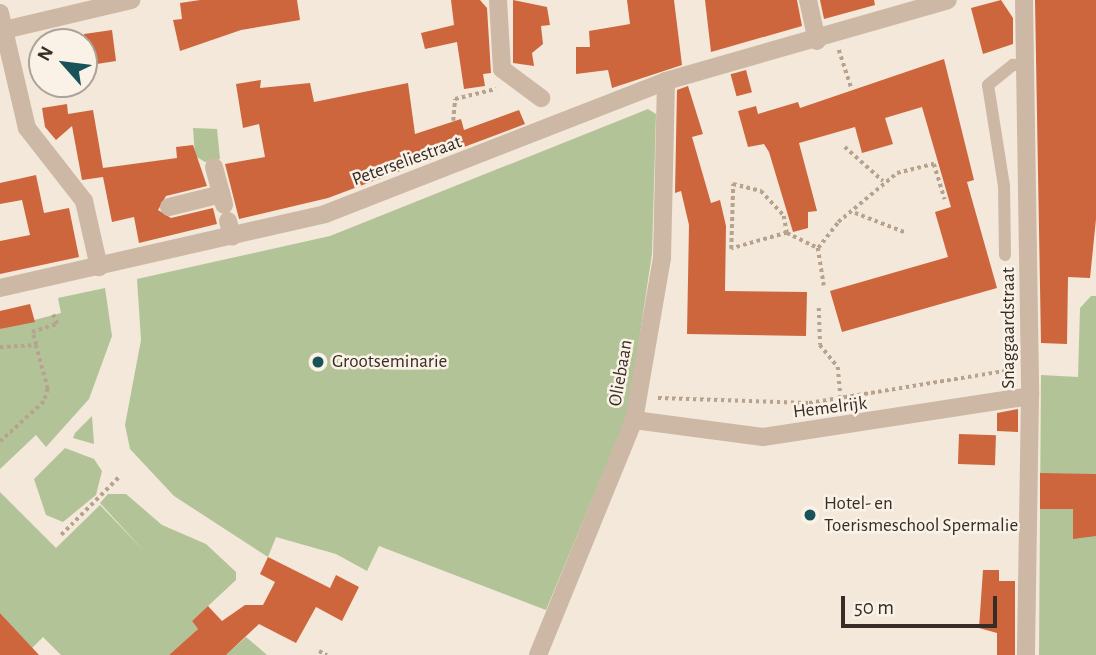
<!DOCTYPE html>
<style>
body{margin:0}
#map{position:relative;width:1096px;height:655px;overflow:hidden;background:#f3e8d9;font-family:"Alegreya Sans",sans-serif}
div>[style]{position:absolute}
.green>*{inset:0;background:#b3c398}
.building>*{inset:0;background:#cd663d;transform-origin:0 0}
.path>*{height:3.5px;margin-top:-1.75px;transform-origin:0;background:repeating-linear-gradient(90deg,#b7a28e 0 3.5px,transparent 0 7px)}
.service>*{height:12px;margin:-6px;padding:0 6px;transform-origin:6px;border-radius:6px;background:#ccb8a4}
.pedestrian>*{height:18px;margin:-9px;padding:0 9px;transform-origin:9px;border-radius:9px;background:#ccb8a4}
.minor>*{height:18px;margin:-9px;padding:0 9px;transform-origin:9px;border-radius:9px;background:#ccb8a4}
.dots>*{width:19px;height:19px;translate:-50% -50%;box-sizing:border-box;border:4px solid #faf2e6;border-radius:50%}
span{translate:-50% -50%;white-space:nowrap;text-align:center;line-height:1.15;-webkit-text-stroke:5px #faf2e6;paint-order:stroke}
.street-label{font-size:19px;color:#372c26}
.poi-label{font-size:19px;color:#372c26}
.left{translate:0 -50%;text-align:left}
.north{position:absolute;left:28px;top:28px;width:70px;height:70px;box-sizing:border-box;background:#faf2e6;border:2px solid #aca399;border-radius:50%;rotate:298deg;font-size:19px;font-weight:700;line-height:28px;text-align:center;color:#372c26}
.north::after{content:'';display:block;margin:auto;width:24px;height:32px;background:#19535a;clip-path:polygon(50% 0,100% 100%,50% 72%,0 100%)}
.scale{position:absolute;left:841px;top:596px;width:156px;height:32px;box-sizing:border-box;border:4px solid #372c26;border-top:0;padding-left:9px;font-size:21px;line-height:24px;white-space:nowrap;color:#372c26;-webkit-text-stroke:5px #faf2e6;paint-order:stroke}
</style>
<div id="map">
<div class="green">
<i style="clip-path:polygon(648px 109px,656px 114px,652px 254px,628px 413px,546px 610px,379px 546px,367px 571px,336px 554px,276px 537px,268px 557px,174px 496px,130px 449px,125px 425px,141px 340px,137px 279px,330px 236px)"></i>
<i style="clip-path:polygon(193px 128px,217px 129px,220px 159px,205px 162px,195px 156px)"></i>
<i style="clip-path:polygon(105px 288px,112px 336px,89px 399px,46px 447px,36px 435px,0 469px,0 329px,61px 313px,58px 298px)"></i>
<i style="clip-path:polygon(1091px 296px,1096px 296px,1096px 655px,1039px 655px,1041px 375px,1078px 377px,1080px 308px)"></i>
<i style="clip-path:polygon(92px 416px,94px 444px,73px 438px,75px 433px)"></i>
<i style="clip-path:polygon(65px 448px,94px 459px,102px 471px,96px 495px,63px 522px,46px 515px,34px 479px)"></i>
<i style="clip-path:polygon(0 492px,56px 548px,100px 505px,144px 551px,100px 503px,108px 494px,126px 494px,162px 525px,206px 544px,236px 572px,236px 580px,192px 621px,198px 629px,169px 655px,61px 655px,43px 637px,32px 648px,0 613px)"></i>
<i style="clip-path:polygon(246px 637px,267px 655px,226px 655px)"></i>
</div>
<div class="building">
<i style="clip-path:polygon(200px 0,297px 0,300px 20px,241px 30px,180px 51px,173px 20px,182px 19px,180px 3px)"></i>
<i style="clip-path:polygon(451px 0,480px 0,487px 8px,491px 73px,483px 74px,485px 86px,464px 89px,457px 42px,425px 49px,421px 33px,454px 25px)"></i>
<i style="clip-path:polygon(513px 0,547px 7px,550px 25px,541px 26px,543px 44px,532px 53px,534px 66px,513px 63px)"></i>
<i style="clip-path:polygon(627px 0,674px 0,682px 65px,612px 88px,608px 70px,576px 74px,576px 47px,590px 47px,589px 31px,630px 24px)"></i>
<i style="clip-path:polygon(705px 0,797px 0,802px 26px,711px 52px)"></i>
<i style="clip-path:polygon(820px 0,874px 0,875px 5px,824px 19px)"></i>
<i style="clip-path:polygon(1001px 0,1013px 18px,1013px 44px,983px 54px,971px 8px)"></i>
<i style="clip-path:polygon(1035px 0,1096px 0,1096px 219px,1090px 278px,1068px 277px,1067px 344px,1041px 343px)"></i>
<i style="clip-path:polygon(112px 30px,116px 61px,84px 66px,84px 34px)"></i>
<i style="clip-path:polygon(944px 59px,974px 180px,967px 182px,997px 288px,842px 332px,830px 291px,948px 257px,935px 212px,951px 207px,922px 107px,885px 118px,893px 144px,862px 153px,855px 127px,799px 143px,817px 211px,808px 212px,808px 228px,793px 232px,769px 152px,764px 144px,748px 147px,738px 111px,756px 106px,758px 114px,798px 102px,800px 108px)"></i>
<i style="left:746px;top:70px;width:23px;height:16px;rotate:75deg"></i>
<i style="clip-path:polygon(261px 80px,260px 88px,310px 83px,314px 102px,408px 83px,415px 134px,461px 119px,464px 130px,519px 110px,525px 124px,328px 198px,239px 219px,225px 164px,265px 157px,259px 124px,243px 128px,236px 84px)"></i>
<i style="clip-path:polygon(688px 86px,703px 134px,692px 137px,711px 203px,720px 200px,726px 226px,725px 291px,807px 292px,806px 336px,687px 334px,689px 225px,681px 191px,675px 193px,677px 90px)"></i>
<i style="clip-path:polygon(67px 104px,68px 114px,93px 110px,103px 168px,177px 158px,176px 147px,193px 145px,207px 186px,166px 196px,158px 210px,171px 218px,213px 208px,217px 224px,139px 243px,134px 217px,112px 222px,103px 177px,82px 180px,72px 126px,56px 140px,45px 127px,42px 108px)"></i>
<i style="clip-path:polygon(36px 175px,44px 213px,69px 208px,79px 257px,0 274px,0 241px,30px 235px,22px 200px,0 204px,0 183px)"></i>
<i style="clip-path:polygon(30px 304px,35px 322px,0 329px,0 311px)"></i>
<i style="clip-path:polygon(1018px 409px,1018px 432px,997px 431px,997px 413px)"></i>
<i style="left:959px;top:434px;width:37px;height:30px;rotate:2deg"></i>
<i style="clip-path:polygon(1040px 473px,1096px 474px,1096px 536px,1073px 539px,1073px 509px,1040px 509px)"></i>
<i style="clip-path:polygon(268px 557px,330px 588px,336px 575px,359px 587px,342px 621px,316px 607px,296px 643px,259px 624px,226px 655px,169px 655px,198px 629px,192px 621px,208px 606px,222px 621px,245px 605px,263px 605px,275px 582px,260px 574px)"></i>
<i style="clip-path:polygon(983px 570px,999px 570px,999px 581px,1015px 581px,1015px 655px,997px 655px,997px 633px,979px 628px)"></i>
<i style="clip-path:polygon(0 613px,39px 655px,0 655px)"></i>
</div>
<div class="path">
<i style="left:839px;top:50px;width:40px;rotate:72deg"></i>
<i style="left:453px;top:121px;width:22px;rotate:-85deg"></i>
<i style="left:455px;top:99px;width:42px;rotate:-13.7deg"></i>
<i style="left:845px;top:147px;width:51px;rotate:41.8deg"></i>
<i style="left:855px;top:213px;width:53px;rotate:21.2deg"></i>
<i style="left:787px;top:233px;width:58px;rotate:164.1deg"></i>
<i style="left:731px;top:249px;width:65px;rotate:-88.2deg"></i>
<i style="left:733px;top:184px;width:29px;rotate:14deg"></i>
<i style="left:761px;top:191px;width:34px;rotate:47deg"></i>
<i style="left:784px;top:216px;width:17px;rotate:80deg"></i>
<i style="left:787px;top:233px;width:34px;rotate:26deg"></i>
<i style="left:818px;top:248px;width:33px;rotate:-52deg"></i>
<i style="left:838px;top:222px;width:77px;rotate:-39.7deg"></i>
<i style="left:897px;top:173px;width:38px;rotate:-14deg"></i>
<i style="left:934px;top:164px;width:37px;rotate:73deg"></i>
<i style="left:818px;top:248px;width:38px;rotate:81deg"></i>
<i style="left:819px;top:308px;width:37px;rotate:88deg"></i>
<i style="left:820px;top:345px;width:28px;rotate:51deg"></i>
<i style="left:838px;top:367px;width:33px;rotate:85deg"></i>
<i style="left:36px;top:345px;width:14px;rotate:-107deg"></i>
<i style="left:32px;top:332px;width:26px;rotate:-18deg"></i>
<i style="left:57px;top:324px;width:10px;rotate:-114deg"></i>
<i style="left:0;top:347px;width:36px;rotate:-3deg"></i>
<i style="left:36px;top:345px;width:46px;rotate:74.7deg"></i>
<i style="left:48px;top:389px;width:14px;rotate:107deg"></i>
<i style="left:44px;top:402px;width:59px;rotate:137.7deg"></i>
<i style="left:658px;top:398px;width:151px;rotate:1.9deg"></i>
<i style="left:809px;top:403px;width:205px;rotate:-9.3deg"></i>
<i style="left:61px;top:535px;width:83px;rotate:-45deg"></i>
<i style="left:319px;top:651px;width:9px;rotate:27deg"></i>
</div>
<div class="service">
<i style="left:1005px;top:255px;width:69px;rotate:-90.8deg"></i>
<i style="left:1004px;top:186px;width:102px;rotate:-99deg"></i>
<i style="left:988px;top:85px;width:32px;rotate:-39deg"></i>
<i style="left:1013px;top:65px;width:13px;rotate:-4deg"></i>
</div>
<div class="pedestrian">
<i style="left:214px;top:167px;width:39px;rotate:75deg"></i>
<i style="left:169px;top:207px;width:54px;rotate:-14deg"></i>
<i style="left:228px;top:221px;width:16px;rotate:75deg"></i>
</div>
<div class="minor">
<i style="left:498px;top:0;width:69px;rotate:86.7deg"></i>
<i style="left:502px;top:69px;width:49px;rotate:36.6deg"></i>
<i style="left:808px;top:0;width:42px;rotate:77.6deg"></i>
<i style="left:1024px;top:0;width:396px;rotate:89.1deg"></i>
<i style="left:1030px;top:396px;width:259px;rotate:90.9deg"></i>
<i style="left:0;top:13px;width:118px;rotate:76.8deg"></i>
<i style="left:27px;top:128px;width:93px;rotate:52deg"></i>
<i style="left:84px;top:201px;width:68px;rotate:77.2deg"></i>
<i style="left:0;top:31px;width:135px;rotate:-13.3deg"></i>
<i style="left:0;top:288px;width:333px;rotate:-12.8deg"></i>
<i style="left:325px;top:214px;width:366px;rotate:-21.3deg"></i>
<i style="left:666px;top:81px;width:293px;rotate:-16deg"></i>
<i style="left:634px;top:420px;width:130px;rotate:7.5deg"></i>
<i style="left:763px;top:437px;width:270px;rotate:-8.7deg"></i>
<i style="left:538px;top:655px;width:254px;rotate:-67.8deg"></i>
<i style="left:634px;top:420px;width:164px;rotate:-80.2deg"></i>
<i style="left:662px;top:258px;width:177px;rotate:-88.7deg"></i>
</div>
<div class="dots">
<i style="left:318px;top:362px;background:#19535a"></i>
<i style="left:810px;top:515px;background:#19535a"></i>
</div>
<div class="street-label">
<span style="left:407px;top:161px;rotate:-20deg">Peterseliestraat</span>
<span style="left:1009px;top:328px;rotate:-90deg">Snaggaardstraat</span>
<span style="left:621px;top:373px;rotate:-80deg">Oliebaan</span>
<span style="left:830px;top:408px;rotate:-7deg">Hemelrijk</span>
</div>
<div class="poi-label">
<span class="left" style="left:332px;top:362px">Grootseminarie</span>
<span class="left" style="left:824px;top:515px">Hotel- en<br>Toerismeschool Spermalie</span>
</div>
<div class="north">N</div>
<div class="scale">50 m</div>
</div>
